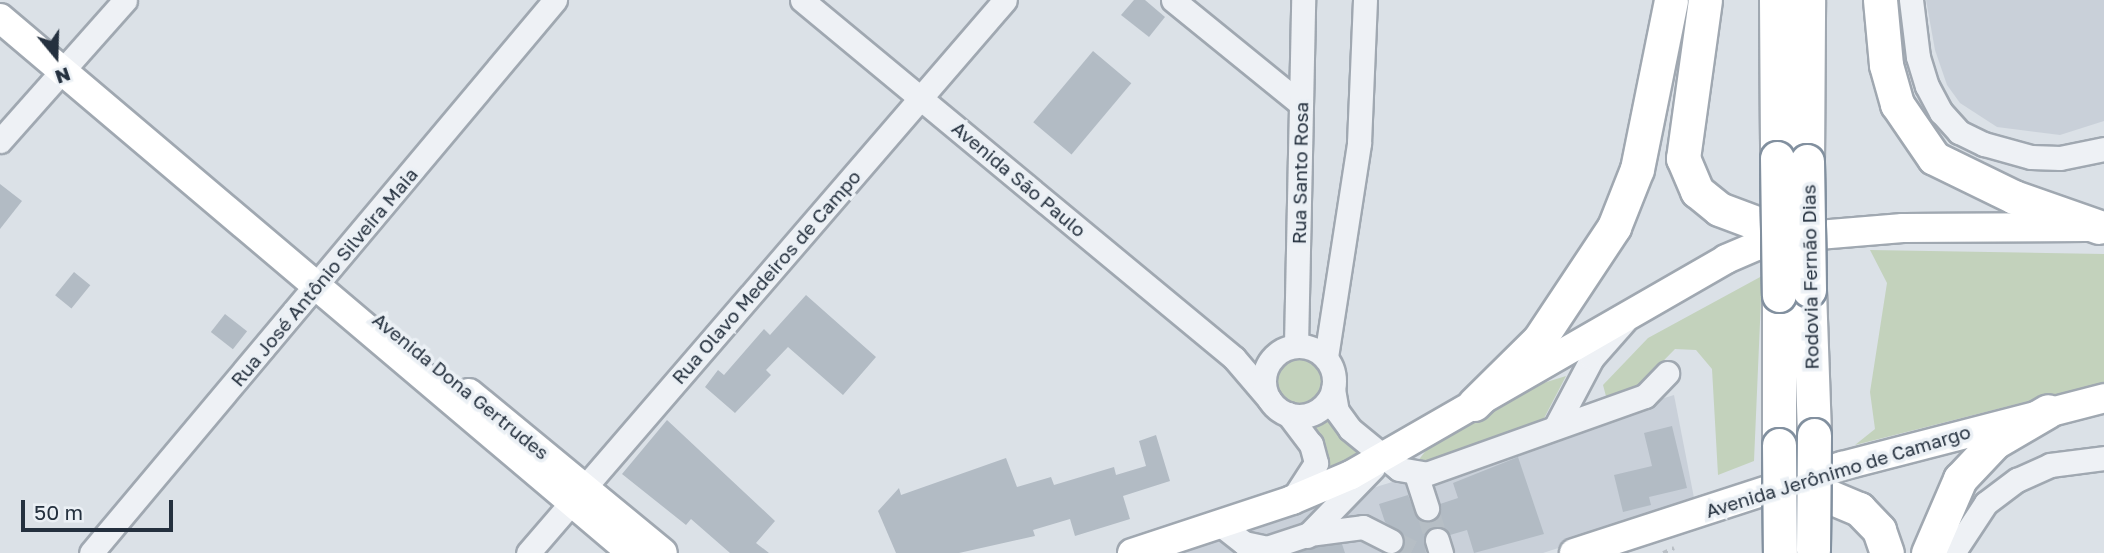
<!DOCTYPE html>
<meta charset="utf-8">
<style>
body{margin:0}
#map{position:relative;width:2104px;height:553px;overflow:hidden;background:#dbe1e7;font-family:"Golos Text",sans-serif}
div>[style]{position:absolute}
.built>*{inset:0;background:#c9d0d9}
.green>*{inset:0;background:#c3d2bc}
.round{border-radius:50%}
.building>*{inset:0;background:#b2bbc4;transform-origin:0 0}
.minor-tunnel>*{height:23px;margin-top:-11.5px;transform-origin:0;background:repeating-linear-gradient(90deg,#b6bec5 0 23px,transparent 0 34px)}
.path>*{height:3.5px;margin-top:-1.75px;transform-origin:0;background:repeating-linear-gradient(90deg,#b9bfc5 0 5px,transparent 0 10px)}
.roads{filter:drop-shadow(2px 0 #a0a8b1) drop-shadow(-2px 0 #a0a8b1) drop-shadow(0 2px #a0a8b1) drop-shadow(0 -2px #a0a8b1)}
.minor>*{height:23px;margin:-11.5px;padding:0 11.5px;transform-origin:11.5px;border-radius:11.5px;background:#eef1f5}
.minor>.ring{margin:-11.5px;padding:0;box-sizing:content-box;background:none;border:23px solid #eef1f5;border-radius:50%}
.major>*{height:28px;margin:-14px;padding:0 14px;transform-origin:14px;border-radius:14px;background:#fff}
.highway>*{height:33px;margin:-16.5px;padding:0 16.5px;transform-origin:16.5px;border-radius:16.5px;background:#fff}
.bridges{filter:drop-shadow(2px 0 #82909f) drop-shadow(-2px 0 #82909f) drop-shadow(0 2px #82909f) drop-shadow(0 -2px #82909f)}
.highway-bridge>*{height:33px;margin:-16.5px;padding:0 16.5px;transform-origin:16.5px;border-radius:16.5px;background:#fff}
span{translate:-50% -50%;white-space:nowrap;text-align:center;line-height:1.15;-webkit-text-stroke:7px #ebf0f5;paint-order:stroke}
.street-label{font-size:19px;color:#24303e}
.north{position:absolute;left:21px;top:21px;width:70px;height:70px;-webkit-text-stroke:5px #ebf0f5;paint-order:stroke;rotate:161deg;font-size:19px;font-weight:700;line-height:28px;text-align:center;color:#24303e}
.north::after{content:'';display:block;margin:auto;width:24px;height:32px;background:#24303e;clip-path:polygon(50% 0,100% 100%,50% 72%,0 100%)}
.scale{position:absolute;left:21px;top:500px;width:152px;height:32px;box-sizing:border-box;border:4px solid #24303e;border-top:0;padding-left:9px;font-size:21px;line-height:24px;white-space:nowrap;color:#24303e;-webkit-text-stroke:5px #ebf0f5;paint-order:stroke}
</style>
<div id="map">
<div class="built">
<i style="clip-path:polygon(1926px 0,2104px 0,2104px 121px,2060px 135px,1997px 127px,1960px 103px,1947px 85px,1935px 50px)"></i>
<i style="clip-path:polygon(1674px 395px,1695px 503px,1543px 553px,1181px 553px,1363px 491px)"></i>
</div>
<div class="green">
<i style="clip-path:polygon(1870px 250px,2104px 254px,2104px 382px,1855px 445px,1875px 429px,1870px 392px,1887px 283px)"></i>
<i style="clip-path:polygon(1762px 276px,1754px 461px,1718px 475px,1712px 369px,1696px 350px,1675px 349px,1626px 399px,1607px 400px,1603px 385px,1648px 338px)"></i>
<i class="round" style="left:1275px;top:356px;width:50px;height:50px"></i>
<i style="clip-path:polygon(1566px 376px,1540px 426px,1414px 466px,1434px 440px,1527px 388px)"></i>
<i style="clip-path:polygon(1330px 403px,1370px 448px,1320px 477px,1302px 418px,1322px 412px)"></i>
</div>
<div class="building">
<i style="clip-path:polygon(1134px 0,1145px 0,1165px 17px,1149px 37px,1121px 15px)"></i>
<i style="left:1093px;top:51px;width:50px;height:93px;rotate:40deg"></i>
<i style="clip-path:polygon(0 184px,22px 201px,0 229px)"></i>
<i style="left:74px;top:272px;width:21px;height:30px;rotate:39deg"></i>
<i style="clip-path:polygon(806px 295px,876px 357px,843px 395px,788px 347px,766px 370px,771px 375px,735px 413px,705px 387px,718px 370px,724px 375px,764px 329px,770px 335px)"></i>
<i style="left:225px;top:314px;width:28px;height:23px;rotate:38deg"></i>
<i style="clip-path:polygon(667px 420px,775px 521px,756px 543px,769px 553px,730px 553px,691px 519px,686px 525px,622px 474px)"></i>
<i style="clip-path:polygon(1672px 426px,1687px 488px,1649px 497px,1651px 505px,1623px 512px,1614px 475px,1652px 466px,1644px 433px)"></i>
<i style="clip-path:polygon(1156px 435px,1170px 481px,1123px 496px,1130px 519px,1075px 536px,1070px 519px,1033px 530px,1035px 536px,959px 553px,896px 553px,878px 511px,899px 488px,901px 495px,1006px 458px,1017px 487px,1051px 477px,1054px 485px,1114px 467px,1116px 475px,1146px 466px,1139px 441px)"></i>
<i style="clip-path:polygon(1518px 457px,1544px 534px,1474px 553px,1467px 530px,1450px 535px,1434px 527px,1424px 536px,1426px 553px,1398px 553px,1404px 547px,1403px 534px,1385px 522px,1379px 504px,1408px 495px,1417px 518px,1432px 521px,1440px 504px,1458px 498px,1453px 483px)"></i>
<i style="clip-path:polygon(1342px 544px,1345px 553px,1296px 553px,1314px 547px)"></i>
</div>
<div class="minor-tunnel">
<i style="left:1427px;top:508px;width:34px;rotate:73deg"></i>
<i style="left:1391px;top:541px;width:28px;rotate:26deg"></i>
</div>
<div class="path">
<i style="left:1663px;top:553px;width:12px;rotate:-24deg"></i>
</div>
<div class="roads">
<div class="minor">
<i style="left:802px;top:0;width:561px;rotate:39.65deg"></i>
<i style="left:1234px;top:358px;width:54px;rotate:49.5deg"></i>
<i style="left:1173px;top:0;width:165px;rotate:39.1deg"></i>
<i style="left:1911px;top:0;width:57px;rotate:83deg"></i>
<i style="left:1918px;top:57px;width:30px;rotate:73deg"></i>
<i style="left:1927px;top:86px;width:30px;rotate:62deg"></i>
<i style="left:1941px;top:112px;width:27px;rotate:48deg"></i>
<i style="left:1959px;top:132px;width:28px;rotate:26deg"></i>
<i style="left:1984px;top:144px;width:49px;rotate:15.5deg"></i>
<i style="left:2031px;top:157px;width:29px;rotate:2deg"></i>
<i style="left:2060px;top:158px;width:45px;rotate:-11.6deg"></i>
<i style="left:0;top:141px;width:188px;rotate:-48.4deg"></i>
<i style="left:1296px;top:345px;width:345px;rotate:-88.8deg"></i>
<i class="ring" style="left:1264px;top:346px;width:47px;height:47px"></i>
<i style="left:1326px;top:357px;width:217px;rotate:-81.2deg"></i>
<i style="left:1359px;top:143px;width:143px;rotate:-87.6deg"></i>
<i style="left:1333px;top:389px;width:22px;rotate:80deg"></i>
<i style="left:1337px;top:411px;width:22px;rotate:54deg"></i>
<i style="left:1350px;top:429px;width:63px;rotate:39.2deg"></i>
<i style="left:1399px;top:469px;width:27px;rotate:10deg"></i>
<i style="left:1426px;top:474px;width:232px;rotate:-19.6deg"></i>
<i style="left:1645px;top:396px;width:32px;rotate:-46deg"></i>
<i style="left:1288px;top:414px;width:38px;rotate:53deg"></i>
<i style="left:1311px;top:444px;width:20px;rotate:75deg"></i>
<i style="left:1316px;top:463px;width:44px;rotate:123deg"></i>
<i style="left:1556px;top:426px;width:77px;rotate:-62.1deg"></i>
<i style="left:1592px;top:358px;width:47px;rotate:-48.5deg"></i>
<i style="left:1416px;top:474px;width:36px;rotate:72deg"></i>
<i style="left:1221px;top:525px;width:29px;rotate:38deg"></i>
<i style="left:1244px;top:543px;width:24px;rotate:12deg"></i>
<i style="left:1267px;top:548px;width:44px;rotate:-18.4deg"></i>
<i style="left:1309px;top:534px;width:54px;rotate:-7.4deg"></i>
<i style="left:1363px;top:527px;width:31px;rotate:27deg"></i>
<i style="left:1307px;top:536px;width:95px;rotate:-45.9deg"></i>
<i style="left:1437px;top:540px;width:14px;rotate:73deg"></i>
<i style="left:91px;top:553px;width:722px;rotate:-50deg"></i>
<i style="left:528px;top:553px;width:730px;rotate:-49.22deg"></i>
<i style="left:1953px;top:553px;width:60px;rotate:-56.6deg"></i>
<i style="left:1986px;top:503px;width:39px;rotate:-37deg"></i>
<i style="left:2017px;top:480px;width:36px;rotate:-24deg"></i>
<i style="left:2050px;top:465px;width:54px;rotate:-7.4deg"></i>
</div>
<div class="major">
<i style="left:0;top:18px;width:828px;rotate:40.25deg"></i>
<i style="left:469px;top:393px;width:251px;rotate:39.5deg"></i>
<i style="left:1132px;top:553px;width:169px;rotate:-18.3deg"></i>
<i style="left:1292px;top:500px;width:64px;rotate:-23deg"></i>
<i style="left:1351px;top:475px;width:433px;rotate:-29.9deg"></i>
<i style="left:1726px;top:259px;width:34px;rotate:-23deg"></i>
<i style="left:1757px;top:246px;width:38px;rotate:-14deg"></i>
<i style="left:1794px;top:237px;width:109px;rotate:-4.7deg"></i>
<i style="left:1903px;top:228px;width:184px;rotate:-0.3deg"></i>
<i style="left:1574px;top:553px;width:282px;rotate:-18deg"></i>
<i style="left:1842px;top:466px;width:271px;rotate:-14.5deg"></i>
</div>
<div class="highway">
<i style="left:1705px;top:0;width:160px;rotate:97.9deg"></i>
<i style="left:1683px;top:158px;width:36px;rotate:67deg"></i>
<i style="left:1697px;top:191px;width:28px;rotate:39deg"></i>
<i style="left:1719px;top:209px;width:80px;rotate:20.5deg"></i>
<i style="left:1776px;top:0;width:158px;rotate:89.6deg"></i>
<i style="left:1880px;top:0;width:65px;rotate:84.7deg"></i>
<i style="left:1886px;top:65px;width:41px;rotate:74.2deg"></i>
<i style="left:1897px;top:104px;width:65px;rotate:55.6deg"></i>
<i style="left:1934px;top:158px;width:89px;rotate:26deg"></i>
<i style="left:2014px;top:197px;width:90px;rotate:19.4deg"></i>
<i style="left:1807px;top:161px;width:161px;rotate:-89.6deg"></i>
<i style="left:1809px;top:290px;width:145px;rotate:88deg"></i>
<i style="left:1779px;top:295px;width:150px;rotate:90deg"></i>
<i style="left:1474px;top:404px;width:91px;rotate:-44.6deg"></i>
<i style="left:1539px;top:340px;width:136px;rotate:-56.4deg"></i>
<i style="left:1614px;top:227px;width:62px;rotate:-68.4deg"></i>
<i style="left:1637px;top:169px;width:172px;rotate:-78.6deg"></i>
<i style="left:1792px;top:481px;width:73px;rotate:22.7deg"></i>
<i style="left:1859px;top:509px;width:29px;rotate:46deg"></i>
<i style="left:1879px;top:530px;width:24px;rotate:71deg"></i>
<i style="left:1928px;top:553px;width:81px;rotate:-66.6deg"></i>
<i style="left:1960px;top:479px;width:51px;rotate:-46.6deg"></i>
<i style="left:1995px;top:442px;width:61px;rotate:-30.3deg"></i>
</div>
</div>
<div class="bridges">
<div class="highway-bridge">
<i style="left:1777px;top:158px;width:137px;rotate:89.2deg"></i>
<i style="left:1807px;top:161px;width:129px;rotate:89.1deg"></i>
<i style="left:1779px;top:445px;width:108px;rotate:89.5deg"></i>
<i style="left:1813px;top:550px;width:115px;rotate:-89.5deg"></i>
</div>
</div>
<div class="street-label">
<span style="left:1300px;top:173px;rotate:-89deg">Rua Santo Rosa</span>
<span style="left:1019px;top:179px;rotate:40deg">Avenida São Paulo</span>
<span style="left:324px;top:277px;rotate:-50deg">Rua José Antônio Silveira Maia</span>
<span style="left:766px;top:277px;rotate:-49deg">Rua Olavo Medeiros de Campo</span>
<span style="left:1810px;top:277px;rotate:-91deg">Rodovia Fernão Dias</span>
<span style="left:461px;top:386px;rotate:39deg">Avenida Dona Gertrudes</span>
<span style="left:1838px;top:471px;rotate:-17deg">Avenida Jerônimo de Camargo</span>
</div>
<div class="north">N</div>
<div class="scale">50 m</div>
</div>
